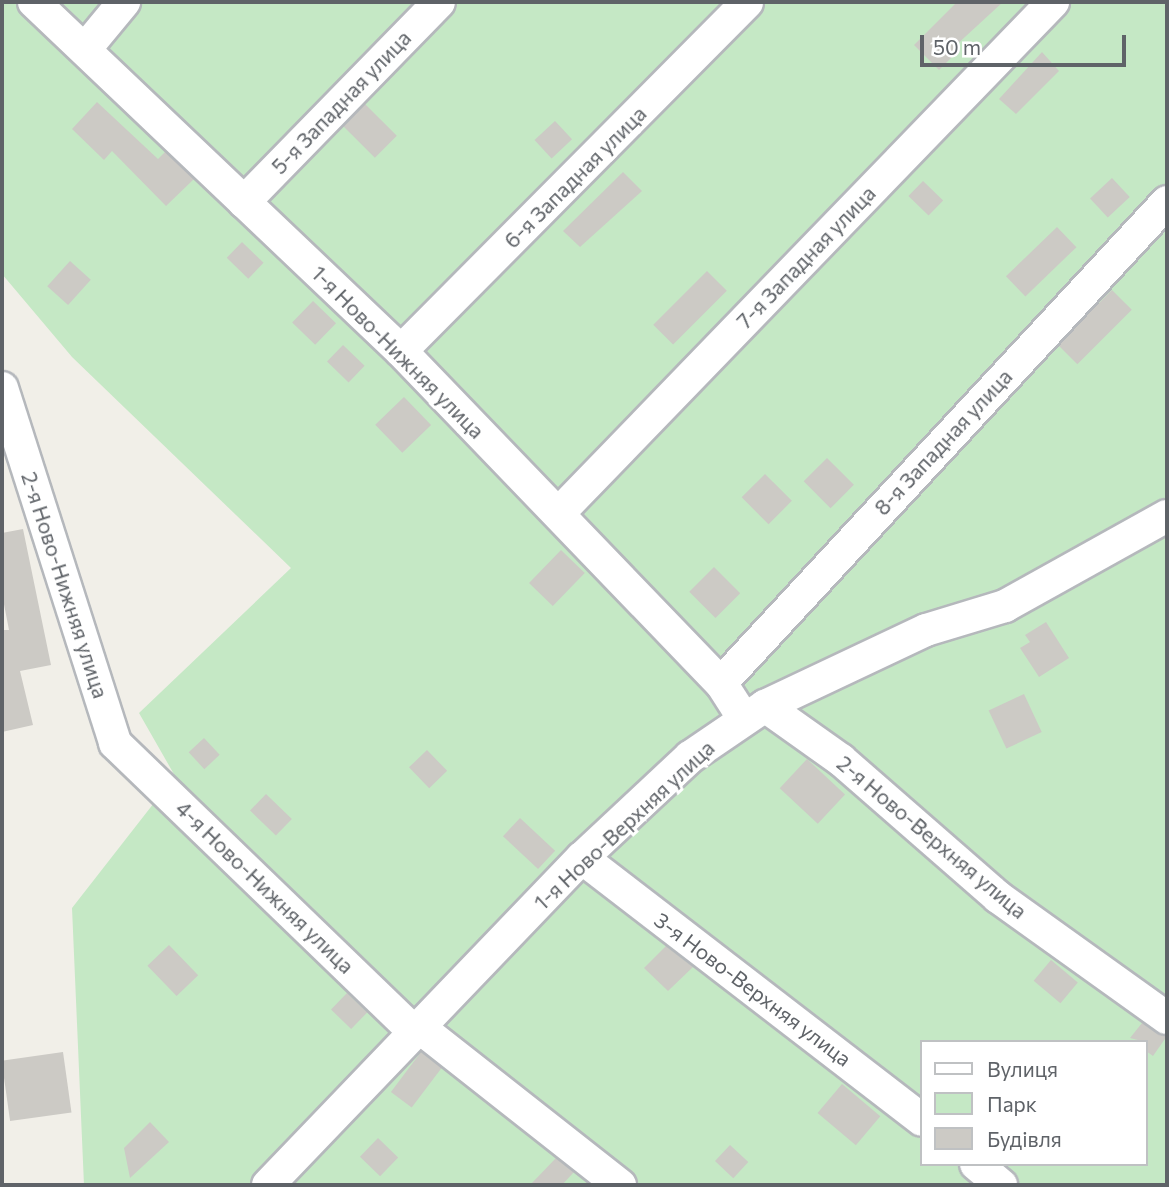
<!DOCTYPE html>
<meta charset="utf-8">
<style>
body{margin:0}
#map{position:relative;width:1169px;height:1187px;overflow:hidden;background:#f1efe8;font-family:Commissioner,sans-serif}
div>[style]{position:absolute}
.green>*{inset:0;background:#c5e8c5}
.building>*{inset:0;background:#cccac5;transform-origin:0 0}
.roads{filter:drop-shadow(2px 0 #b5b8bc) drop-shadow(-2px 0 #b5b8bc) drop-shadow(0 2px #b5b8bc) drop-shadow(0 -2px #b5b8bc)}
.street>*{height:32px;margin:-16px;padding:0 16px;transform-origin:16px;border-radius:16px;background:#fff}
span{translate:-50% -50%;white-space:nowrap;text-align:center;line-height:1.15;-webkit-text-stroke:6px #fff;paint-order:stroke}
.street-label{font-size:21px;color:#5f6368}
.frame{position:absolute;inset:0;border:4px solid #5f6368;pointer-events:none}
.legend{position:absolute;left:920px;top:1040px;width:228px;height:126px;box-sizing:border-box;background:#fff;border:2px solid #bfc1c3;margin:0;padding:9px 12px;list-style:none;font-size:21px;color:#5f6368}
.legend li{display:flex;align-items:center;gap:14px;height:35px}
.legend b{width:35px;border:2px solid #bfc1c3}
.scale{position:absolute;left:920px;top:35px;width:206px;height:32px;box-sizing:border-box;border:4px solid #5f6368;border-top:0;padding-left:9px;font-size:21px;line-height:24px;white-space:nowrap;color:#5f6368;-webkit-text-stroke:5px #fff;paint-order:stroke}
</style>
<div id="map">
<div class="green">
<i style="clip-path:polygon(evenodd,2px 2px,1167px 2px,1167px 1185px,84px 1185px,72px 908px,175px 776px,139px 713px,291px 568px,72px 357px,2px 274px,2px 2px,922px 1042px,1146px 1042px,1146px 1164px,922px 1164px,922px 1042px)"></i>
</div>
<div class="building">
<i style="clip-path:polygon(957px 2px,1003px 2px,953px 48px,957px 52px,939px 70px,914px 45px)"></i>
<i style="clip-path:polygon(1042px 52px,1059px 71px,1016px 114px,999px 99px)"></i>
<i style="clip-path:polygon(97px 102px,158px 159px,165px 152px,194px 179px,166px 206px,112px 151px,104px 160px,72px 129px)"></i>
<i style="left:365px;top:104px;width:45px;height:31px;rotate:45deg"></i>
<i style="left:555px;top:121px;width:25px;height:28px;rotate:47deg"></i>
<i style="clip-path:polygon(623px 172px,642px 191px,580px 247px,563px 231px)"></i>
<i style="left:1112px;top:178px;width:26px;height:30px;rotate:47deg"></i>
<i style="left:923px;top:181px;width:28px;height:21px;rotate:44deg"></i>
<i style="left:1057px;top:227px;width:28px;height:71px;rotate:46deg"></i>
<i style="left:242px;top:242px;width:30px;height:22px;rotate:44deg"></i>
<i style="left:70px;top:261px;width:28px;height:34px;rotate:42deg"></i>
<i style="left:707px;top:271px;width:28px;height:76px;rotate:45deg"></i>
<i style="left:1112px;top:290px;width:28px;height:77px;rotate:45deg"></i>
<i style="left:313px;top:301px;width:32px;height:30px;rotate:44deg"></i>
<i style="left:343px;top:345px;width:30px;height:23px;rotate:44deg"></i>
<i style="left:404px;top:397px;width:39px;height:40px;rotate:46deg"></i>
<i style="left:827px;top:458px;width:38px;height:33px;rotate:45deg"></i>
<i style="left:765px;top:474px;width:38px;height:33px;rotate:45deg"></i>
<i style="clip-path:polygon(23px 529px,51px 665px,20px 671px,33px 725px,2px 732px,2px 630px,9px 630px,2px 594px,2px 533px)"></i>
<i style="left:561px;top:550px;width:33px;height:46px;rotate:44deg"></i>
<i style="left:714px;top:567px;width:37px;height:35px;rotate:45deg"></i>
<i style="clip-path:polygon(1046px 622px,1069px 658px,1039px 677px,1020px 648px,1030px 642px,1025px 635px)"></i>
<i style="left:1024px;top:694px;width:42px;height:39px;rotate:65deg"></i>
<i style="left:204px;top:738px;width:23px;height:21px;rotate:47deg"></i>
<i style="left:427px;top:750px;width:29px;height:25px;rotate:46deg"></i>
<i style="left:807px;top:759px;width:52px;height:40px;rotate:43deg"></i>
<i style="left:266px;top:794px;width:36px;height:23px;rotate:44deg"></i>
<i style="left:520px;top:818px;width:48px;height:25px;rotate:43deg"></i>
<i style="left:169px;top:945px;width:42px;height:30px;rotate:46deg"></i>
<i style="clip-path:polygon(666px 946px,693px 967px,668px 991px,644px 968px)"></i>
<i style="left:1051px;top:960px;width:35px;height:27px;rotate:40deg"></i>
<i style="left:347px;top:993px;width:28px;height:23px;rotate:44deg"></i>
<i style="clip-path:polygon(1142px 1023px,1167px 1036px,1153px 1056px,1146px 1051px,1146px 1042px,1130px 1038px)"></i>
<i style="left:63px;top:1052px;width:61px;height:62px;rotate:82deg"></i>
<i style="left:421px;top:1052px;width:26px;height:50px;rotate:37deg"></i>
<i style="left:842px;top:1084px;width:50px;height:38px;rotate:40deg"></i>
<i style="clip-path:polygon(150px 1122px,169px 1142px,130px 1178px,124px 1148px)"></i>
<i style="left:378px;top:1138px;width:28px;height:26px;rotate:44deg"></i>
<i style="left:730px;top:1145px;width:25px;height:22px;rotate:43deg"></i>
<i style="clip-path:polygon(556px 1158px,574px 1172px,562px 1185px,530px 1185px)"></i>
</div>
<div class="roads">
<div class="street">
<i style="left:34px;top:2px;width:506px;rotate:43.56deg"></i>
<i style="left:401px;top:351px;width:461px;rotate:46.1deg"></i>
<i style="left:721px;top:683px;width:43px;rotate:57.4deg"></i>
<i style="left:86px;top:48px;width:60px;rotate:-50.4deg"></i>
<i style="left:244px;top:202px;width:279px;rotate:-45.7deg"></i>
<i style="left:401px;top:351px;width:491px;rotate:-45.2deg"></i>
<i style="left:2px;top:388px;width:373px;rotate:72.3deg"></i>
<i style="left:115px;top:743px;width:416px;rotate:44deg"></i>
<i style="left:559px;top:513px;width:711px;rotate:-45.97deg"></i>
<i style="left:721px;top:683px;width:656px;rotate:-47.16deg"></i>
<i style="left:765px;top:706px;width:93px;rotate:35.4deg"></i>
<i style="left:841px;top:760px;width:208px;rotate:41.1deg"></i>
<i style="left:998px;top:897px;width:208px;rotate:35.6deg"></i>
<i style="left:582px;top:858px;width:429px;rotate:37.6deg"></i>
<i style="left:419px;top:1027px;width:256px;rotate:38.2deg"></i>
<i style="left:976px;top:1164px;width:33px;rotate:40deg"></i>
<i style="left:268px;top:1185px;width:453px;rotate:-46.2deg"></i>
<i style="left:582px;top:858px;width:148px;rotate:-43.1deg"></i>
<i style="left:690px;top:757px;width:91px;rotate:-34.2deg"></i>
<i style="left:765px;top:706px;width:178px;rotate:-25.3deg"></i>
<i style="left:926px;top:630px;width:83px;rotate:-16.9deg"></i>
<i style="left:1005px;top:606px;width:185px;rotate:-29.1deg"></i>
</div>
</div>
<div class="street-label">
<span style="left:341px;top:102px;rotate:-46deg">5-я Западная улица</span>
<span style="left:575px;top:177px;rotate:-45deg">6-я Западная улица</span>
<span style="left:806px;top:257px;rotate:-46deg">7-я Западная улица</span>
<span style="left:398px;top:352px;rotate:45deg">1-я Ново-Нижняя улица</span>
<span style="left:943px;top:442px;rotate:-47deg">8-я Западная улица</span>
<span style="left:65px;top:585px;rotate:72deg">2-я Ново-Нижняя улица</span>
<span style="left:624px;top:825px;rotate:-43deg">1-я Ново-Верхняя улица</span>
<span style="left:932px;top:837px;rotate:40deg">2-я Ново-Верхняя улица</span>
<span style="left:265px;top:887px;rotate:44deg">4-я Ново-Нижняя улица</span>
<span style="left:753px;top:989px;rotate:37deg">3-я Ново-Верхняя улица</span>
</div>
<div class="frame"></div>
<ul class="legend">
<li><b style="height:9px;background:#fff"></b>Вулиця</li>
<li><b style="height:19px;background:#c5e8c5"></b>Парк</li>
<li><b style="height:19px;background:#cccac5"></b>Будівля</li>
</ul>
<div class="scale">50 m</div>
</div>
